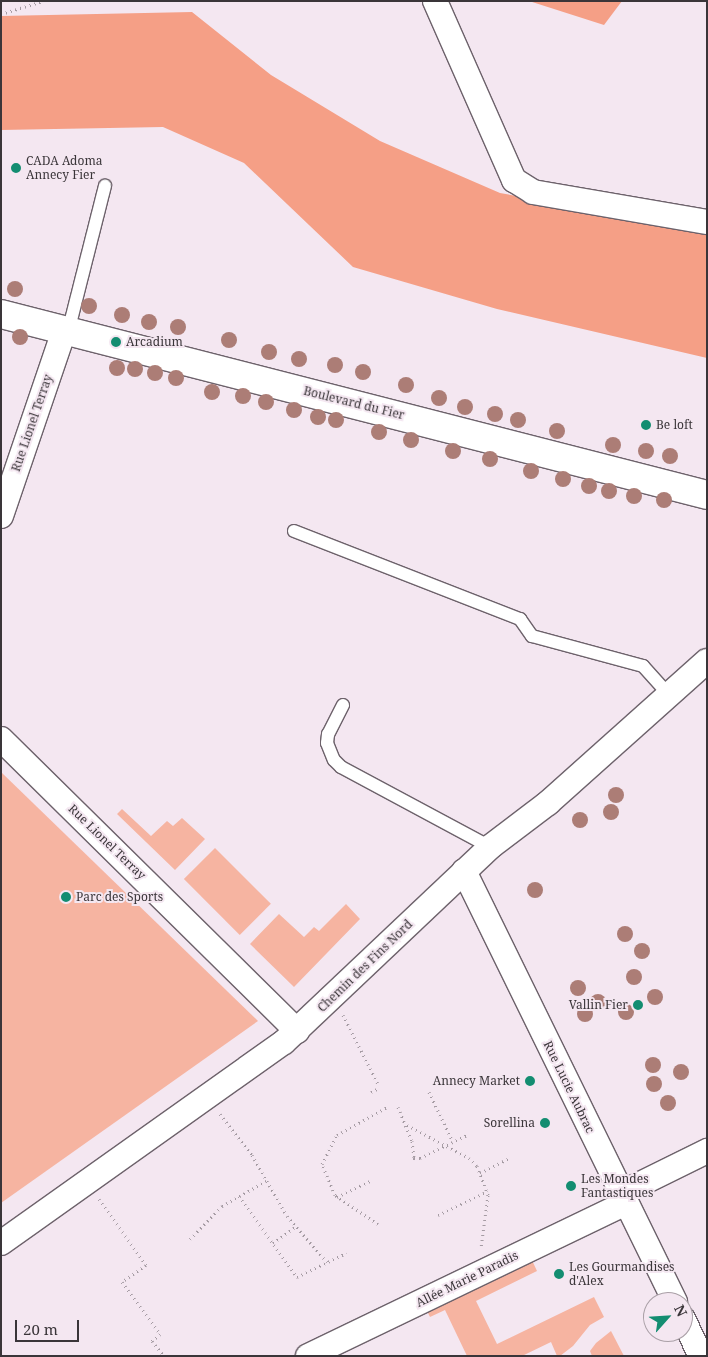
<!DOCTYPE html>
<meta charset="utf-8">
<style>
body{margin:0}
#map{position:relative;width:708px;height:1357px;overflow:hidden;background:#f4e7f1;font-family:"Noto Serif",serif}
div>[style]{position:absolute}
.green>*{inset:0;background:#f6b4a1;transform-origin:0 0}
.forest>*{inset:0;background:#f59f86}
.path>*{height:3px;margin-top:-1.5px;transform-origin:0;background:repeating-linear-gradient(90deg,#a59ba3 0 1px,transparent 0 5px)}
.roads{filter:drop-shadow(1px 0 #6d626b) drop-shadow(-1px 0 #6d626b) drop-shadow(0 1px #6d626b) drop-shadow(0 -1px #6d626b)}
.lane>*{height:12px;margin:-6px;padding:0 6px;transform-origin:6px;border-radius:6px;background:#fff}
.street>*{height:24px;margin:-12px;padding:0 12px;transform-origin:12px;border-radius:12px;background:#fff}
.secondary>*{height:28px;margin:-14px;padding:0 14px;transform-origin:14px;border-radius:14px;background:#fff}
.trees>*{width:16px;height:16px;margin:-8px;border-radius:50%;background:#ac7d76}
.dots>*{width:14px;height:14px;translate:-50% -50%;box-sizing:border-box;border:2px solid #f4e7f1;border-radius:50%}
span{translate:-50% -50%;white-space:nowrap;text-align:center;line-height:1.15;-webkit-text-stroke:4px #f4e7f1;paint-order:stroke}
.poi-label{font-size:12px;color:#3a3539}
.left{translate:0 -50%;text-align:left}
.right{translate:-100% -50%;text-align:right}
.street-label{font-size:12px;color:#3a3539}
.frame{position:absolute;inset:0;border:2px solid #3a3539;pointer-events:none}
.north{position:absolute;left:643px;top:1292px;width:50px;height:50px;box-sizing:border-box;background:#f4e7f1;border:1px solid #aaa0a7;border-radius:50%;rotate:64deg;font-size:14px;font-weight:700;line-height:20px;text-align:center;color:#3a3539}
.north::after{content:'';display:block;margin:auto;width:18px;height:22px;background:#138d71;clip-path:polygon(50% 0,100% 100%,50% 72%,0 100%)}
.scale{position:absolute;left:15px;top:1320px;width:64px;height:22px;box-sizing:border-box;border:2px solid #3a3539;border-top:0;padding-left:6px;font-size:15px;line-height:18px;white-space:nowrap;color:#3a3539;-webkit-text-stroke:4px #f4e7f1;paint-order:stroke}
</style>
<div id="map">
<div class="green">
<i style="clip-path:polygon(1px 772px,258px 1021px,1px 1203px)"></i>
<i style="clip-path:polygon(122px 809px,151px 836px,167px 821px,173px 826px,182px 818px,205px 839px,175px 870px,117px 814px)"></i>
<i style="left:215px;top:848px;width:79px;height:44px;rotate:45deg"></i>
<i style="clip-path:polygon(346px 904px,360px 919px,294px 987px,250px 944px,279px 914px,304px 937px,314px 927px,319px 931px)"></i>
<i style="clip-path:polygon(530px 1256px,537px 1271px,476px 1301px,497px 1344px,594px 1297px,604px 1317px,590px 1325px,573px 1346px,560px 1356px,557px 1356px,551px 1342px,522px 1356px,467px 1356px,445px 1310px,430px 1317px,424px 1305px)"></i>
<i style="clip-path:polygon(611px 1331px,624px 1356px,592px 1356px,590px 1351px,596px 1343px)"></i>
</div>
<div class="forest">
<i style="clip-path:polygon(529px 1px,622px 1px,604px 25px)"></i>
<i style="clip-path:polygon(192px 12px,271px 75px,380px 141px,500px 193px,707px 231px,707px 358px,497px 309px,353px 267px,244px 163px,163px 127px,1px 130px,1px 16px)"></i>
</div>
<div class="path">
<i style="left:1px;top:14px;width:44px;rotate:-17.2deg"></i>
<i style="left:343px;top:1015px;width:77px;rotate:63.1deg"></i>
<i style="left:371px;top:1092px;width:7px;rotate:-27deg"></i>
<i style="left:429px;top:1092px;width:55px;rotate:64.4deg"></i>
<i style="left:398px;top:1107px;width:37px;rotate:68deg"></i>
<i style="left:412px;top:1141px;width:17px;rotate:83deg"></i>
<i style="left:414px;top:1158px;width:3px;rotate:162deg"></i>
<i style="left:220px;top:1114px;width:52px;rotate:52deg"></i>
<i style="left:252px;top:1155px;width:70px;rotate:60.2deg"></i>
<i style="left:287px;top:1216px;width:61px;rotate:49deg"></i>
<i style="left:407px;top:1125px;width:70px;rotate:28deg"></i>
<i style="left:469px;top:1158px;width:11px;rotate:45deg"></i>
<i style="left:477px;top:1166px;width:31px;rotate:69deg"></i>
<i style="left:488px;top:1195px;width:53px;rotate:97.5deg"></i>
<i style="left:414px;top:1158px;width:6px"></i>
<i style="left:420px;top:1158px;width:52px;rotate:-26.1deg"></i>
<i style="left:480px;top:1173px;width:34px;rotate:-27deg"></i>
<i style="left:239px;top:1196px;width:100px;rotate:54.4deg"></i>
<i style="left:297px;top:1277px;width:55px;rotate:-26.1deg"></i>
<i style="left:337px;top:1197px;width:37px;rotate:-26deg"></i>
<i style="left:99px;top:1199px;width:81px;rotate:54.5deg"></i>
<i style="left:146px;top:1265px;width:29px;rotate:145deg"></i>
<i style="left:122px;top:1282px;width:64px;rotate:53.8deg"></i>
<i style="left:160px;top:1334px;width:11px;rotate:139deg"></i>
<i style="left:152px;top:1341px;width:19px;rotate:51deg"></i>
<i style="left:438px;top:1215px;width:55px;rotate:-25.6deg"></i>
<i style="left:378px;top:1224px;width:52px;rotate:-146deg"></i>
<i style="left:335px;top:1195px;width:34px;rotate:-113deg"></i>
<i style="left:322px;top:1164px;width:33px;rotate:-63deg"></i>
<i style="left:337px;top:1135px;width:57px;rotate:-29.2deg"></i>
<i style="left:190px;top:1239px;width:46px;rotate:-45.9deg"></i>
<i style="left:222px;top:1206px;width:51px;rotate:-29.6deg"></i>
<i style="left:273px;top:1243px;width:27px;rotate:-36deg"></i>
</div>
<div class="roads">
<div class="lane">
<i style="left:68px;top:332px;width:151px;rotate:-75.8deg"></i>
<i style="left:294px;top:531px;width:243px;rotate:21.3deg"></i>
<i style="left:520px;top:619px;width:21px;rotate:55deg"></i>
<i style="left:532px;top:636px;width:115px;rotate:15.1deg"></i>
<i style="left:643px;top:666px;width:39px;rotate:48deg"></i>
<i style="left:343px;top:705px;width:33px;rotate:117deg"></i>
<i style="left:328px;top:734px;width:9px;rotate:96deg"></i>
<i style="left:327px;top:743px;width:18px;rotate:68deg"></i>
<i style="left:334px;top:760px;width:10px;rotate:45deg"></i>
<i style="left:341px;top:767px;width:169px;rotate:28.2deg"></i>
</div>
<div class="street">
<i style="left:435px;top:1px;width:196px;rotate:66.2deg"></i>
<i style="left:514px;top:180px;width:22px;rotate:32deg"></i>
<i style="left:533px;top:192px;width:177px;rotate:9.8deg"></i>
<i style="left:1px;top:516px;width:195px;rotate:-71.2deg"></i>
<i style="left:1px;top:739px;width:416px;rotate:44.6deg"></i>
<i style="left:464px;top:871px;width:480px;rotate:63.9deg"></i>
<i style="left:622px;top:1193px;width:95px;rotate:-26.3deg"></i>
<i style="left:1px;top:1243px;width:347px;rotate:-35.4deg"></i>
<i style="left:284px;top:1042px;width:284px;rotate:-43.4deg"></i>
<i style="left:490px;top:847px;width:73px;rotate:-37.2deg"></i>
<i style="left:548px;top:803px;width:213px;rotate:-41.8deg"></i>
<i style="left:683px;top:1319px;width:41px;rotate:64.1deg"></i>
<i style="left:308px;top:1356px;width:353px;rotate:-25.7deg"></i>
</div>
<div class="secondary">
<i style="left:1px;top:314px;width:729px;rotate:14.38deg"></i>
</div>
</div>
<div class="trees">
<i style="left:15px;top:289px"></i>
<i style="left:89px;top:306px"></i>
<i style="left:122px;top:315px"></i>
<i style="left:149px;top:322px"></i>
<i style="left:178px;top:327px"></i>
<i style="left:20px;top:337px"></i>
<i style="left:229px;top:340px"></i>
<i style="left:269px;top:352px"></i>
<i style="left:299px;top:359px"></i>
<i style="left:335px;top:365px"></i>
<i style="left:117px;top:368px"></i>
<i style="left:135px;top:369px"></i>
<i style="left:363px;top:372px"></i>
<i style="left:155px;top:373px"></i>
<i style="left:176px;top:378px"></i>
<i style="left:406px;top:385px"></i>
<i style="left:212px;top:392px"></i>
<i style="left:243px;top:396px"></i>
<i style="left:439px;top:398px"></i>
<i style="left:266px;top:402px"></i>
<i style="left:465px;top:407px"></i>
<i style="left:294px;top:410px"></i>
<i style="left:495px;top:414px"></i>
<i style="left:318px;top:417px"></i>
<i style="left:336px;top:420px"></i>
<i style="left:518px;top:420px"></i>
<i style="left:557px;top:431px"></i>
<i style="left:379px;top:432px"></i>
<i style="left:411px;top:440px"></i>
<i style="left:613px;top:445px"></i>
<i style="left:453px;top:451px"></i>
<i style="left:646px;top:451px"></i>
<i style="left:670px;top:456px"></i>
<i style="left:490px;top:459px"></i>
<i style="left:531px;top:471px"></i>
<i style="left:563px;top:479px"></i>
<i style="left:589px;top:486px"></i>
<i style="left:609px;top:491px"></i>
<i style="left:634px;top:496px"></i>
<i style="left:664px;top:500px"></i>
<i style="left:616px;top:795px"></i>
<i style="left:611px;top:812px"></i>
<i style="left:580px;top:820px"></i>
<i style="left:535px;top:890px"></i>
<i style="left:625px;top:934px"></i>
<i style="left:642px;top:951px"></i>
<i style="left:634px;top:977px"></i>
<i style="left:578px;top:988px"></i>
<i style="left:655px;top:997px"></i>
<i style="left:598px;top:1002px"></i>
<i style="left:626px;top:1012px"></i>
<i style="left:585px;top:1014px"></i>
<i style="left:653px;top:1065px"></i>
<i style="left:681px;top:1072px"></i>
<i style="left:654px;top:1084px"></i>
<i style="left:668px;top:1103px"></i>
</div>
<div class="dots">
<i style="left:16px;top:168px;background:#138d71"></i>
<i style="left:116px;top:342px;background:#138d71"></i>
<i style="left:646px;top:425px;background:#138d71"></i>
<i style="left:66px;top:897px;background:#138d71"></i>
<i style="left:638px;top:1005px;background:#138d71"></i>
<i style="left:530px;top:1081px;background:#138d71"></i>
<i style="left:545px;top:1123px;background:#138d71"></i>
<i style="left:571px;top:1186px;background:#138d71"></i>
<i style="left:559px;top:1274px;background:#138d71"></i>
</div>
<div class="poi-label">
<span class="left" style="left:26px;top:168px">CADA Adoma<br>Annecy Fier</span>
<span class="left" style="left:126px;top:342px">Arcadium</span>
<span class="left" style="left:656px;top:425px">Be loft</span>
<span class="left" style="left:76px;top:897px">Parc des Sports</span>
<span class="right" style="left:628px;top:1005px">Vallin Fier</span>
<span class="right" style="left:520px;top:1081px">Annecy Market</span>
<span class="right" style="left:535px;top:1123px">Sorellina</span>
<span class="left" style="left:581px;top:1186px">Les Mondes<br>Fantastiques</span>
<span class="left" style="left:569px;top:1274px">Les Gourmandises<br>d'Alex</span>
</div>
<div class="street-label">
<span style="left:354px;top:403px;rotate:14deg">Boulevard du Fier</span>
<span style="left:32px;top:423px;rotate:-71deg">Rue Lionel Terray</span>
<span style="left:107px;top:842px;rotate:44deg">Rue Lionel Terray</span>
<span style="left:365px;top:966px;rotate:-44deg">Chemin des Fins Nord</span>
<span style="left:569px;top:1087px;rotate:64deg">Rue Lucie Aubrac</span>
<span style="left:467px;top:1279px;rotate:-26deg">Allée Marie Paradis</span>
</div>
<div class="frame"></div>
<div class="north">N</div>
<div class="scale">20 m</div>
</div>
